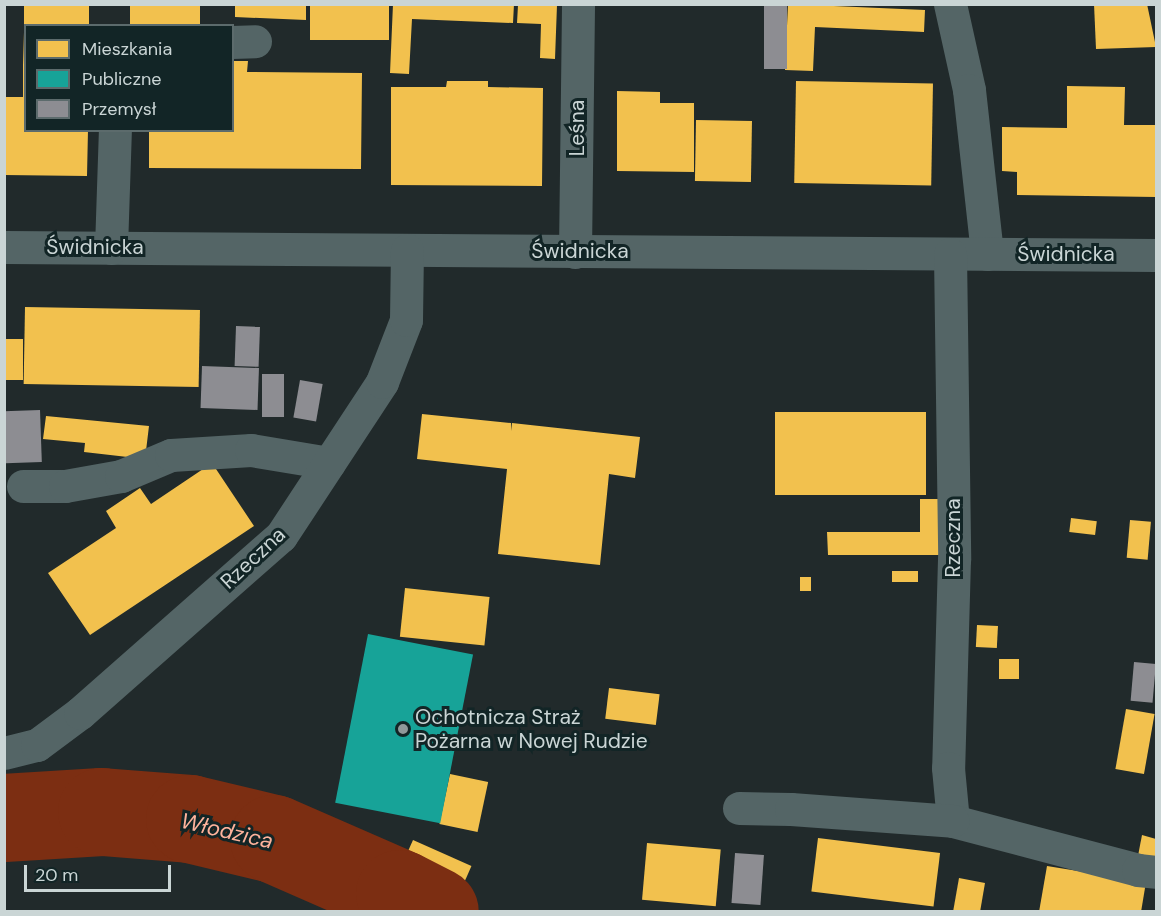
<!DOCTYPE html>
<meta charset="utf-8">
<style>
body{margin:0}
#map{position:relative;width:1161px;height:916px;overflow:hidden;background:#212a2b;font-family:"DM Sans",sans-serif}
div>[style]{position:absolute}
.homes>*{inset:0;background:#f2c14e;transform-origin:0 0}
.public>*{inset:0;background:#17a398;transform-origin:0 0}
.industry>*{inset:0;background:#8d8d92;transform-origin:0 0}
.river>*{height:88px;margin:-44px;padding:0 44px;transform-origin:44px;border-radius:44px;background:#7c2e12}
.minor>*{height:33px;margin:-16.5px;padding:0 16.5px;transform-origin:16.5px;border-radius:16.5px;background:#546566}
.dots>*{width:16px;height:16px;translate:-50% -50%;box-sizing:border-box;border:3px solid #122526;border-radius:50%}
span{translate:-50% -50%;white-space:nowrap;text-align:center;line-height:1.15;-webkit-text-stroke:6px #122526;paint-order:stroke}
.street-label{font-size:21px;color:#cad5d5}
.poi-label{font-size:21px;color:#cad5d5}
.left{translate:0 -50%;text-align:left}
.water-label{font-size:22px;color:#feb39c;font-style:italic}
.frame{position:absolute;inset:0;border:6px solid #cad5d5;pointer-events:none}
.legend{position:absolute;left:24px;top:24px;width:210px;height:108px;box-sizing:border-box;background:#122526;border:2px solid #5c6b6c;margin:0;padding:8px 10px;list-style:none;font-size:18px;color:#cad5d5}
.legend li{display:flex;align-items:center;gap:12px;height:30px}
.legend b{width:30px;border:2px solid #5c6b6c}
.scale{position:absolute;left:24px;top:865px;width:147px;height:27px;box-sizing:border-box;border:3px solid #cad5d5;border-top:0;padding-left:8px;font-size:18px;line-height:21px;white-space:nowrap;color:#cad5d5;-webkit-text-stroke:4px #122526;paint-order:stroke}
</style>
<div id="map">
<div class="homes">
<i style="left:24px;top:4px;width:65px;height:22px"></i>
<i style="left:130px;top:4px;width:70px;height:22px"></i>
<i style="clip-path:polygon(235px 4px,306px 4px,306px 20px,235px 17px)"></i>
<i style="clip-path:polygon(393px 4px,514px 4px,513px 23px,412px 19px,409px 74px,390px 73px)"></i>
<i style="clip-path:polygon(788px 4px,925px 10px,924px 32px,815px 27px,813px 71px,785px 70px)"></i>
<i style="clip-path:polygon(1094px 4px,1147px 4px,1156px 47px,1096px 49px)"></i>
<i style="left:310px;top:5px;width:79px;height:35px"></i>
<i style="clip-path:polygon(518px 5px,557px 5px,555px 59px,540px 58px,541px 24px,517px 23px)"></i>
<i style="clip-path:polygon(23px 32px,26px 130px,88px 130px,87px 176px,4px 175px,4px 97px,23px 97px)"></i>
<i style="clip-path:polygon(232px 61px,248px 61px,247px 72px,362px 73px,361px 169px,149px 168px,149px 130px,232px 130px)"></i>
<i style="clip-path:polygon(447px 81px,488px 81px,488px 87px,543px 88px,542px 186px,391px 185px,391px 87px,446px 87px)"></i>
<i style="left:796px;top:81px;width:137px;height:102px;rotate:1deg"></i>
<i style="clip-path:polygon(1067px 86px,1125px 87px,1124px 125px,1156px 125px,1156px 197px,1017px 195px,1017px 172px,1002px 171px,1002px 127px,1067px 128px)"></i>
<i style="clip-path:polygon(617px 91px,660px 92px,660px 103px,694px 103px,694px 172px,617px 171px)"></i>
<i style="left:696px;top:120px;width:56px;height:61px;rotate:1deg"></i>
<i style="left:25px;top:307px;width:175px;height:77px;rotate:1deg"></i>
<i style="left:5px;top:339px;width:18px;height:41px"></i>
<i style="left:775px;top:412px;width:151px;height:83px"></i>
<i style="clip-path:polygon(422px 414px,511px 423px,511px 431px,512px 423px,640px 437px,635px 478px,609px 474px,600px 565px,498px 554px,507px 469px,417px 459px)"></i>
<i style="clip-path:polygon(46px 416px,149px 426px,145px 459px,84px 452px,85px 443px,43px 439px)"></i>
<i style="clip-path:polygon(212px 463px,254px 526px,90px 635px,48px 573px,116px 528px,106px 511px,140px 488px,151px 504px)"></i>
<i style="clip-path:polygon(920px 499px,943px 499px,943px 555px,828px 555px,827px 532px,920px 532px)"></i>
<i style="left:1071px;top:518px;width:26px;height:14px;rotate:7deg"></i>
<i style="left:1130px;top:520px;width:21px;height:38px;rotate:5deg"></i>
<i style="left:892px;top:571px;width:26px;height:11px"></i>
<i style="left:800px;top:577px;width:11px;height:14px"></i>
<i style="left:405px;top:588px;width:85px;height:49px;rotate:6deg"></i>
<i style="left:977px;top:625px;width:21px;height:22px;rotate:3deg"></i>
<i style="left:999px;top:659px;width:20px;height:20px"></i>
<i style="left:609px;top:688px;width:51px;height:31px;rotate:7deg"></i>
<i style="left:1126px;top:709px;width:29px;height:61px;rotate:10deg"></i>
<i style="left:450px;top:774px;width:39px;height:51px;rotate:12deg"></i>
<i style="clip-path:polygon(1142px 835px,1156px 839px,1156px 865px,1137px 861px)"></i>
<i style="left:818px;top:838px;width:123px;height:54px;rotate:7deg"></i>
<i style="left:413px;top:840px;width:64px;height:22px;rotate:24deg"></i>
<i style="left:647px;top:843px;width:74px;height:57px;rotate:5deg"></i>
<i style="clip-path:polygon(1047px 866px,1146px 882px,1141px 912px,1039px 912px)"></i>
<i style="clip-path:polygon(959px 878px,985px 883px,980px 912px,953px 912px)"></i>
</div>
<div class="public">
<i style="left:368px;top:634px;width:107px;height:172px;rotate:11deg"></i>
</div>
<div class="industry">
<i style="left:764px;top:4px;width:23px;height:65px"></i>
<i style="left:236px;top:326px;width:24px;height:40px;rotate:2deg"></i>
<i style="left:202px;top:366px;width:57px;height:42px;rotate:2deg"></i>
<i style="left:262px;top:374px;width:22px;height:43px"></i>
<i style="left:300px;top:380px;width:23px;height:38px;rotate:10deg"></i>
<i style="left:40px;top:410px;width:52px;height:36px;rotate:88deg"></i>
<i style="left:1134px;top:662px;width:22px;height:39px;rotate:5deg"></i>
<i style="left:735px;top:853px;width:29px;height:50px;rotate:4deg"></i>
</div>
<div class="river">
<i style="left:4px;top:818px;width:98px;rotate:-3.5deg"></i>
<i style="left:102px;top:812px;width:88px;rotate:4.5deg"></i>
<i style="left:190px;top:819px;width:86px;rotate:13.4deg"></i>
<i style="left:274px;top:839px;width:137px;rotate:23.6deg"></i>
<i style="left:400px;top:894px;width:39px;rotate:27deg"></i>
</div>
<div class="minor">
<i style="left:950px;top:4px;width:88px;rotate:77.5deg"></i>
<i style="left:969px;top:90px;width:165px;rotate:83.7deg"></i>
<i style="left:232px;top:42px;width:23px;rotate:-2deg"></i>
<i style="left:4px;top:247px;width:1152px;rotate:0.4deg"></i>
<i style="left:111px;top:248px;width:118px;rotate:-88.1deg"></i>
<i style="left:575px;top:252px;width:248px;rotate:-89.3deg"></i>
<i style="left:950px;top:254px;width:305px;rotate:89.2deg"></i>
<i style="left:954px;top:559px;width:209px;rotate:91.6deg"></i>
<i style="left:948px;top:768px;width:53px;rotate:84.6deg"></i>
<i style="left:953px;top:821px;width:191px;rotate:14.8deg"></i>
<i style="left:1138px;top:870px;width:18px;rotate:6deg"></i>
<i style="left:23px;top:486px;width:42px"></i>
<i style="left:65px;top:486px;width:57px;rotate:-10.1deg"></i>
<i style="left:121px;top:476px;width:54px;rotate:-22.8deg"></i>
<i style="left:171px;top:455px;width:80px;rotate:-3.6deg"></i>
<i style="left:251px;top:450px;width:79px;rotate:9.5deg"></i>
<i style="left:4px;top:753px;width:34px;rotate:-14deg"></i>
<i style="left:37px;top:745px;width:54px;rotate:-36.7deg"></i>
<i style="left:80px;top:713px;width:268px;rotate:-41.4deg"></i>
<i style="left:281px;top:536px;width:184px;rotate:-56.7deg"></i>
<i style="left:382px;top:382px;width:66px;rotate:-68.8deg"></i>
<i style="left:406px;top:320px;width:70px;rotate:-89.2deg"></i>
<i style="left:739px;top:808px;width:52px;rotate:1.1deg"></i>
<i style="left:791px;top:809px;width:162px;rotate:4.2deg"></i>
</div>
<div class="dots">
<i style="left:403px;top:729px;background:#8f999a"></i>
</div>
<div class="street-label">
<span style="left:577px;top:128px;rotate:-90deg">Leśna</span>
<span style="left:95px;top:247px">Świdnicka</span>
<span style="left:580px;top:251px">Świdnicka</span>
<span style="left:1066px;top:254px">Świdnicka</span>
<span style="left:953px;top:538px;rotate:-90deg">Rzeczna</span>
<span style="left:253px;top:558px;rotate:-43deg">Rzeczna</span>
</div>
<div class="poi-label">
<span class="left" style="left:415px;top:729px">Ochotnicza Straż<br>Pożarna w Nowej Rudzie</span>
</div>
<div class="water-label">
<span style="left:227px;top:831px;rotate:13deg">Włodzica</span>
</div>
<div class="frame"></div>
<ul class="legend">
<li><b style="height:16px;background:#f2c14e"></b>Mieszkania</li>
<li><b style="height:16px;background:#17a398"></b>Publiczne</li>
<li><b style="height:16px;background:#8d8d92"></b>Przemysł</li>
</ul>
<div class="scale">20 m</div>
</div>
